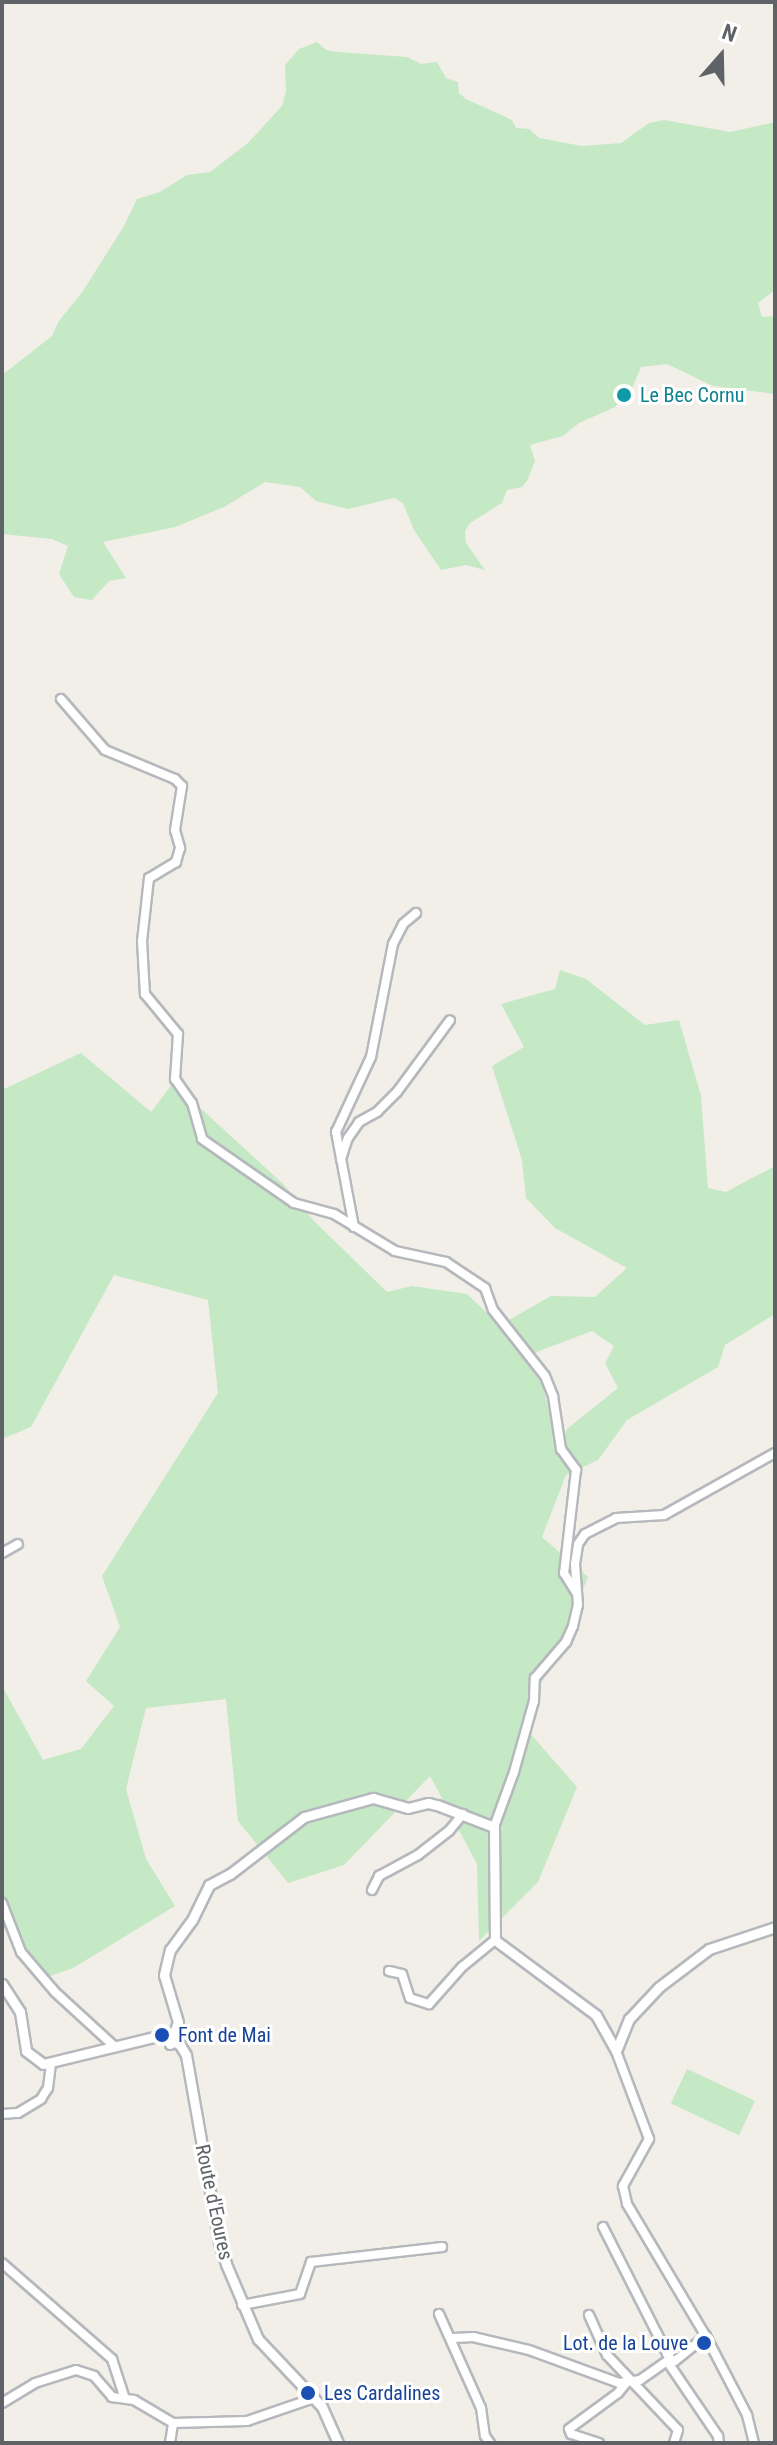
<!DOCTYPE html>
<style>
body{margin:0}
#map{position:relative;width:777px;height:2445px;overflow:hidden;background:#f1efe8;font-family:"Roboto Condensed",sans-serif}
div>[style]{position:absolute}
.green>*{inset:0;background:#c5e8c5;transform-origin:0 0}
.roads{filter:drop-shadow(2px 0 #b5b8bc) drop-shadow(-2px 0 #b5b8bc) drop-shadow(0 2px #b5b8bc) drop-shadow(0 -2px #b5b8bc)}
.minor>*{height:8px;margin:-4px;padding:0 4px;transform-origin:4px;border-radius:4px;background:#fff}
.tertiary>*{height:9px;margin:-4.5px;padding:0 4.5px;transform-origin:4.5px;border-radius:4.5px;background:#fff}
.dots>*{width:22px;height:22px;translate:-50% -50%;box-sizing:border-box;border:4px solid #fff;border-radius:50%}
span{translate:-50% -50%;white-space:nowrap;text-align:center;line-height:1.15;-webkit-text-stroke:6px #fff;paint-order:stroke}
.culture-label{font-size:20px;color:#0d838f}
.left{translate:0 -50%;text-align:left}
.transit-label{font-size:20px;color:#164399}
.right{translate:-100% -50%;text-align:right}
.street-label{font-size:20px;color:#5f6368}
.frame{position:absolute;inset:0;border:4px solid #5f6368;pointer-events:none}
.north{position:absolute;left:681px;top:16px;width:80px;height:80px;-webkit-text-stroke:6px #fff;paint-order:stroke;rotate:20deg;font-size:22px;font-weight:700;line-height:32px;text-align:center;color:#5f6368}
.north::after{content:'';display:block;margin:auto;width:28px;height:36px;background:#5f6368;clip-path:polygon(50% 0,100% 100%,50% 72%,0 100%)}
</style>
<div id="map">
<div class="green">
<i style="clip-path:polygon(317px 42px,326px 50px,338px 52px,407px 57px,421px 64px,437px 62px,446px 78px,458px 82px,459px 93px,466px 99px,512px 120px,516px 128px,529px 129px,539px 138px,582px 146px,621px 143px,649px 123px,664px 120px,730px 132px,775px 122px,775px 290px,758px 303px,762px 317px,775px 316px,775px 394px,713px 386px,667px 364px,641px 367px,633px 386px,615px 407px,579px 423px,563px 436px,530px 445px,535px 461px,527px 481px,522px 487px,507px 490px,502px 503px,470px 523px,465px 531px,466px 543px,485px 570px,466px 565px,441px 570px,414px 530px,403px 503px,394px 498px,348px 509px,316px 501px,300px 487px,265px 482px,224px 507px,175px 527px,103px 542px,126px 578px,109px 581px,92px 600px,74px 597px,59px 574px,68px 546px,52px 539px,2px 534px,2px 375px,52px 336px,59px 321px,83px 291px,124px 226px,137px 199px,160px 192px,187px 175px,210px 172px,248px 143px,282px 106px,286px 91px,285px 65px,299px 49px)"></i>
<i style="clip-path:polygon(evenodd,560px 970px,586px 979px,645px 1025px,679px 1020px,701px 1096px,708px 1188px,726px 1192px,775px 1166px,775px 1314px,725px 1345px,718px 1367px,627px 1420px,598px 1460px,566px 1475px,542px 1537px,588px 1577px,556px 1654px,521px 1723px,577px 1787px,538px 1882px,479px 1941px,477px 1864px,430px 1776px,344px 1865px,288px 1883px,238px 1821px,226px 1699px,146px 1708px,126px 1789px,146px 1859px,175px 1906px,73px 1968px,50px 1976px,2px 1926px,2px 1686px,43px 1760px,81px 1749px,114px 1706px,86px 1681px,120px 1627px,102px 1576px,218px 1393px,208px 1300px,114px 1275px,31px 1427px,2px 1439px,2px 1090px,81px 1053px,151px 1112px,173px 1083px,283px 1184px,314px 1221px,387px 1292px,412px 1286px,467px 1294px,500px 1325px,551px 1296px,595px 1297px,627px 1268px,555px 1228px,526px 1198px,522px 1160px,492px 1066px,524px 1047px,501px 1004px,555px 989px,560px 970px,592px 1331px,614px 1346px,605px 1363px,618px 1388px,567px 1429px,560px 1451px,542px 1384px,523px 1357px,592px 1331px)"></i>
<i style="left:687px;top:2069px;width:75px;height:38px;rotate:25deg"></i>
</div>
<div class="roads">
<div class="minor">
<i style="left:61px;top:699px;width:67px;rotate:49.2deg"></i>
<i style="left:105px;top:750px;width:76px;rotate:22.5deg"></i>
<i style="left:175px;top:779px;width:10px;rotate:45deg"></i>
<i style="left:182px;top:786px;width:45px;rotate:99deg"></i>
<i style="left:175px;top:830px;width:19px;rotate:74deg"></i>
<i style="left:180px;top:848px;width:15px;rotate:106deg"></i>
<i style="left:176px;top:862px;width:31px;rotate:149deg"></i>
<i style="left:149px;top:878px;width:63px;rotate:96.3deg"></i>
<i style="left:142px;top:941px;width:53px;rotate:86.8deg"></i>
<i style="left:145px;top:994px;width:52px;rotate:50.5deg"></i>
<i style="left:178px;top:1034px;width:45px;rotate:93.8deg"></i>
<i style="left:175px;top:1079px;width:29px;rotate:55deg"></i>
<i style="left:192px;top:1103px;width:37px;rotate:74deg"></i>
<i style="left:202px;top:1139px;width:112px;rotate:34.8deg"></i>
<i style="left:294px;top:1203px;width:41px;rotate:15.4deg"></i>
<i style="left:334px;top:1214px;width:71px;rotate:31.2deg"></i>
<i style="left:395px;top:1251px;width:52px;rotate:12.2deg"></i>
<i style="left:446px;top:1262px;width:47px;rotate:33.7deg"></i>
<i style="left:485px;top:1288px;width:23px;rotate:70deg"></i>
<i style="left:493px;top:1310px;width:84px;rotate:51.8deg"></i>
<i style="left:545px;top:1376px;width:22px;rotate:68deg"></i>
<i style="left:553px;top:1396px;width:54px;rotate:81.4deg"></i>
<i style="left:561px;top:1449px;width:26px;rotate:54deg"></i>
<i style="left:576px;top:1470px;width:104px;rotate:96.6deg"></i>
<i style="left:564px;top:1573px;width:22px;rotate:58deg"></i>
<i style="left:341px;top:1159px;width:22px;rotate:-72deg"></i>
<i style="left:348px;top:1138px;width:19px;rotate:-55deg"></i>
<i style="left:359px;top:1122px;width:21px;rotate:-29deg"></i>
<i style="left:377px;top:1112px;width:28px;rotate:-45deg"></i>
<i style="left:397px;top:1092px;width:89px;rotate:-53.6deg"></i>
<i style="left:354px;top:1227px;width:97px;rotate:-100.7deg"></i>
<i style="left:336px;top:1132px;width:83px;rotate:-65deg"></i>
<i style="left:371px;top:1057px;width:115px;rotate:-79deg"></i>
<i style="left:393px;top:944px;width:22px;rotate:-63deg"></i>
<i style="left:403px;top:924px;width:17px;rotate:-40deg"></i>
<i style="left:2px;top:1553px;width:18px;rotate:-29deg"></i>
<i style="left:494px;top:1827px;width:59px;rotate:-70deg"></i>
<i style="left:514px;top:1772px;width:74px;rotate:-74.3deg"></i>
<i style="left:534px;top:1701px;width:23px;rotate:-88deg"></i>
<i style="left:535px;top:1678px;width:48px;rotate:-49.3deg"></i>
<i style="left:566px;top:1642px;width:17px;rotate:-66deg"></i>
<i style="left:573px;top:1626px;width:22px;rotate:-77deg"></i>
<i style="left:578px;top:1605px;width:41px;rotate:-94.2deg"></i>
<i style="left:575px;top:1564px;width:20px;rotate:-81deg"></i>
<i style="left:578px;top:1544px;width:12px;rotate:-55deg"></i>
<i style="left:585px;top:1534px;width:35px;rotate:-27deg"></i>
<i style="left:616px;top:1518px;width:48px;rotate:-3.6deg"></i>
<i style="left:664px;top:1515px;width:127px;rotate:-29.2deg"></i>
<i style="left:372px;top:1890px;width:16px;rotate:-63deg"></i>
<i style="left:379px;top:1876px;width:44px;rotate:-28.3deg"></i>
<i style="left:418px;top:1855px;width:39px;rotate:-38deg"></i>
<i style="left:449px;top:1831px;width:22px;rotate:-51deg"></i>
<i style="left:2px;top:1903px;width:53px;rotate:68.8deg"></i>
<i style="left:21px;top:1952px;width:52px;rotate:49.6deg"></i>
<i style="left:55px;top:1992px;width:81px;rotate:42.5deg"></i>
<i style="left:389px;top:1971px;width:13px;rotate:13deg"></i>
<i style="left:402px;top:1974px;width:25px;rotate:72deg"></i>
<i style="left:410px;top:1998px;width:20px;rotate:18deg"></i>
<i style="left:429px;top:2004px;width:50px;rotate:-48.3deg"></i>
<i style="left:462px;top:1967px;width:43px;rotate:-39.3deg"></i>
<i style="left:616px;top:2051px;width:94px;rotate:69.4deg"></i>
<i style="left:649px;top:2139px;width:54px;rotate:119deg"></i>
<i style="left:623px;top:2186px;width:18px;rotate:77deg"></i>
<i style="left:627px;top:2204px;width:158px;rotate:59.2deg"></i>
<i style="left:708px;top:2340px;width:85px;rotate:62.5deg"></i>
<i style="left:747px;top:2415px;width:29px;rotate:76deg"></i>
<i style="left:2px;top:2114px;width:16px;rotate:-4deg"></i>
<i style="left:18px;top:2113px;width:27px;rotate:-31deg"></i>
<i style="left:41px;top:2099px;width:13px;rotate:-58deg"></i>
<i style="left:48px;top:2088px;width:23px;rotate:-83deg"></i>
<i style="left:603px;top:2227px;width:148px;rotate:63.1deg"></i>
<i style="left:670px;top:2359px;width:5px;rotate:22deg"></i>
<i style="left:675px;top:2361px;width:40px;rotate:-39deg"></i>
<i style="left:2px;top:2263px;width:146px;rotate:41.1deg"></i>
<i style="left:112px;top:2359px;width:40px;rotate:72deg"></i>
<i style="left:242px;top:2305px;width:59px;rotate:-10.7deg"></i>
<i style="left:300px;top:2294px;width:34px;rotate:-71deg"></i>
<i style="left:311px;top:2262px;width:132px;rotate:-6.5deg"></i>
<i style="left:439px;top:2314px;width:103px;rotate:65.9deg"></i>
<i style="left:481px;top:2408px;width:28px;rotate:82deg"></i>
<i style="left:485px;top:2436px;width:9px;rotate:54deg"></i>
<i style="left:589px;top:2315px;width:44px;rotate:65.8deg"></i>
<i style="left:607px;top:2355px;width:103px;rotate:46.6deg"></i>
<i style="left:678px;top:2430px;width:14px;rotate:107deg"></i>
<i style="left:454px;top:2338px;width:19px;rotate:-3deg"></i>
<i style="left:473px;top:2337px;width:57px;rotate:13.1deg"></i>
<i style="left:529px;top:2350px;width:96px;rotate:20.1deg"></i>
<i style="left:619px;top:2383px;width:21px;rotate:-8deg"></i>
<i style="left:640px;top:2380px;width:37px;rotate:-35deg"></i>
<i style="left:667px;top:2354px;width:17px;rotate:-33deg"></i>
<i style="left:681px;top:2345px;width:8px;rotate:7deg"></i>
<i style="left:667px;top:2361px;width:91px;rotate:55.8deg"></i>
<i style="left:718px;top:2436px;width:7px;rotate:82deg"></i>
<i style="left:2px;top:2403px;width:39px;rotate:-31deg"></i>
<i style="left:35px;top:2383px;width:43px;rotate:-17.6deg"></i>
<i style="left:76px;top:2370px;width:19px;rotate:18deg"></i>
<i style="left:94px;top:2376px;width:28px;rotate:49deg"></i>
<i style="left:112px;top:2397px;width:22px;rotate:8deg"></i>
<i style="left:134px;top:2400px;width:45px;rotate:30.5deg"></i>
<i style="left:173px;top:2423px;width:74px;rotate:-1.5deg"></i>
<i style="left:247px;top:2421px;width:71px;rotate:-18.9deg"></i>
<i style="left:170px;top:2443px;width:20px;rotate:-81deg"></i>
<i style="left:599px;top:2443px;width:29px;rotate:-162deg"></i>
<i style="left:571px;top:2434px;width:5px;rotate:-112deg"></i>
<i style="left:569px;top:2429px;width:61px;rotate:-36.3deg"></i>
<i style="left:618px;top:2393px;width:13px;rotate:-51deg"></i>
</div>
<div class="tertiary">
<i style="left:2px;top:1984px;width:33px;rotate:57deg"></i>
<i style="left:20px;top:2012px;width:39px;rotate:81deg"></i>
<i style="left:26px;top:2051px;width:21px;rotate:37deg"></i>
<i style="left:43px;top:2064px;width:122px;rotate:-13.7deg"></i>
<i style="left:162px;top:2035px;width:21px;rotate:29deg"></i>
<i style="left:180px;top:2045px;width:12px;rotate:59deg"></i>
<i style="left:186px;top:2055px;width:190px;rotate:80deg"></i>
<i style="left:219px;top:2242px;width:23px;rotate:72deg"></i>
<i style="left:226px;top:2264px;width:82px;rotate:66.9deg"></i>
<i style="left:258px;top:2339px;width:93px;rotate:46.7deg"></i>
<i style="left:322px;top:2407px;width:39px;rotate:66deg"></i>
<i style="left:170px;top:2044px;width:23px;rotate:-70deg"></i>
<i style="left:178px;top:2022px;width:49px;rotate:-106.6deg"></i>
<i style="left:164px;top:1975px;width:26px;rotate:-77deg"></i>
<i style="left:170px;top:1950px;width:37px;rotate:-54deg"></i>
<i style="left:192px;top:1920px;width:39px;rotate:-64deg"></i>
<i style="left:209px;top:1885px;width:24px;rotate:-28deg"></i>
<i style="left:230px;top:1874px;width:93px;rotate:-37.6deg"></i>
<i style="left:304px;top:1817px;width:72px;rotate:-15.4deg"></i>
<i style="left:373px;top:1798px;width:36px;rotate:16deg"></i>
<i style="left:408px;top:1808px;width:21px;rotate:-14deg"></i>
<i style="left:428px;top:1803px;width:9px;rotate:13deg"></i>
<i style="left:437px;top:1805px;width:61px;rotate:21.1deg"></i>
<i style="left:494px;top:1827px;width:113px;rotate:89.5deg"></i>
<i style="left:495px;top:1940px;width:126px;rotate:36.6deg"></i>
<i style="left:596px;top:2015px;width:41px;rotate:60.9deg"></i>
<i style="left:616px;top:2051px;width:35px;rotate:-68deg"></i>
<i style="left:629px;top:2019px;width:44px;rotate:-46.8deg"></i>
<i style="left:659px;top:1987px;width:63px;rotate:-37.2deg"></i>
<i style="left:709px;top:1949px;width:70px;rotate:-18.4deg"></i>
</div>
</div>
<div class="dots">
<i style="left:624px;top:395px;background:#0f9aa8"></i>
<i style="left:162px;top:2035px;background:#1a4fb4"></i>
<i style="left:704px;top:2343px;background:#1a4fb4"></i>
<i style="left:308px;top:2393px;background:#1a4fb4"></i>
</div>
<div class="culture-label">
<span class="left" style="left:640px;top:395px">Le Bec Cornu</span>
</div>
<div class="transit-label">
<span class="left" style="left:178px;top:2035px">Font de Mai</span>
<span class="right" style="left:688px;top:2343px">Lot. de la Louve</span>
<span class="left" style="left:324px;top:2393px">Les Cardalines</span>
</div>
<div class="street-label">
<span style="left:214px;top:2202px;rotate:78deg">Route d'Eoures</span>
</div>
<div class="frame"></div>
<div class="north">N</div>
</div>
